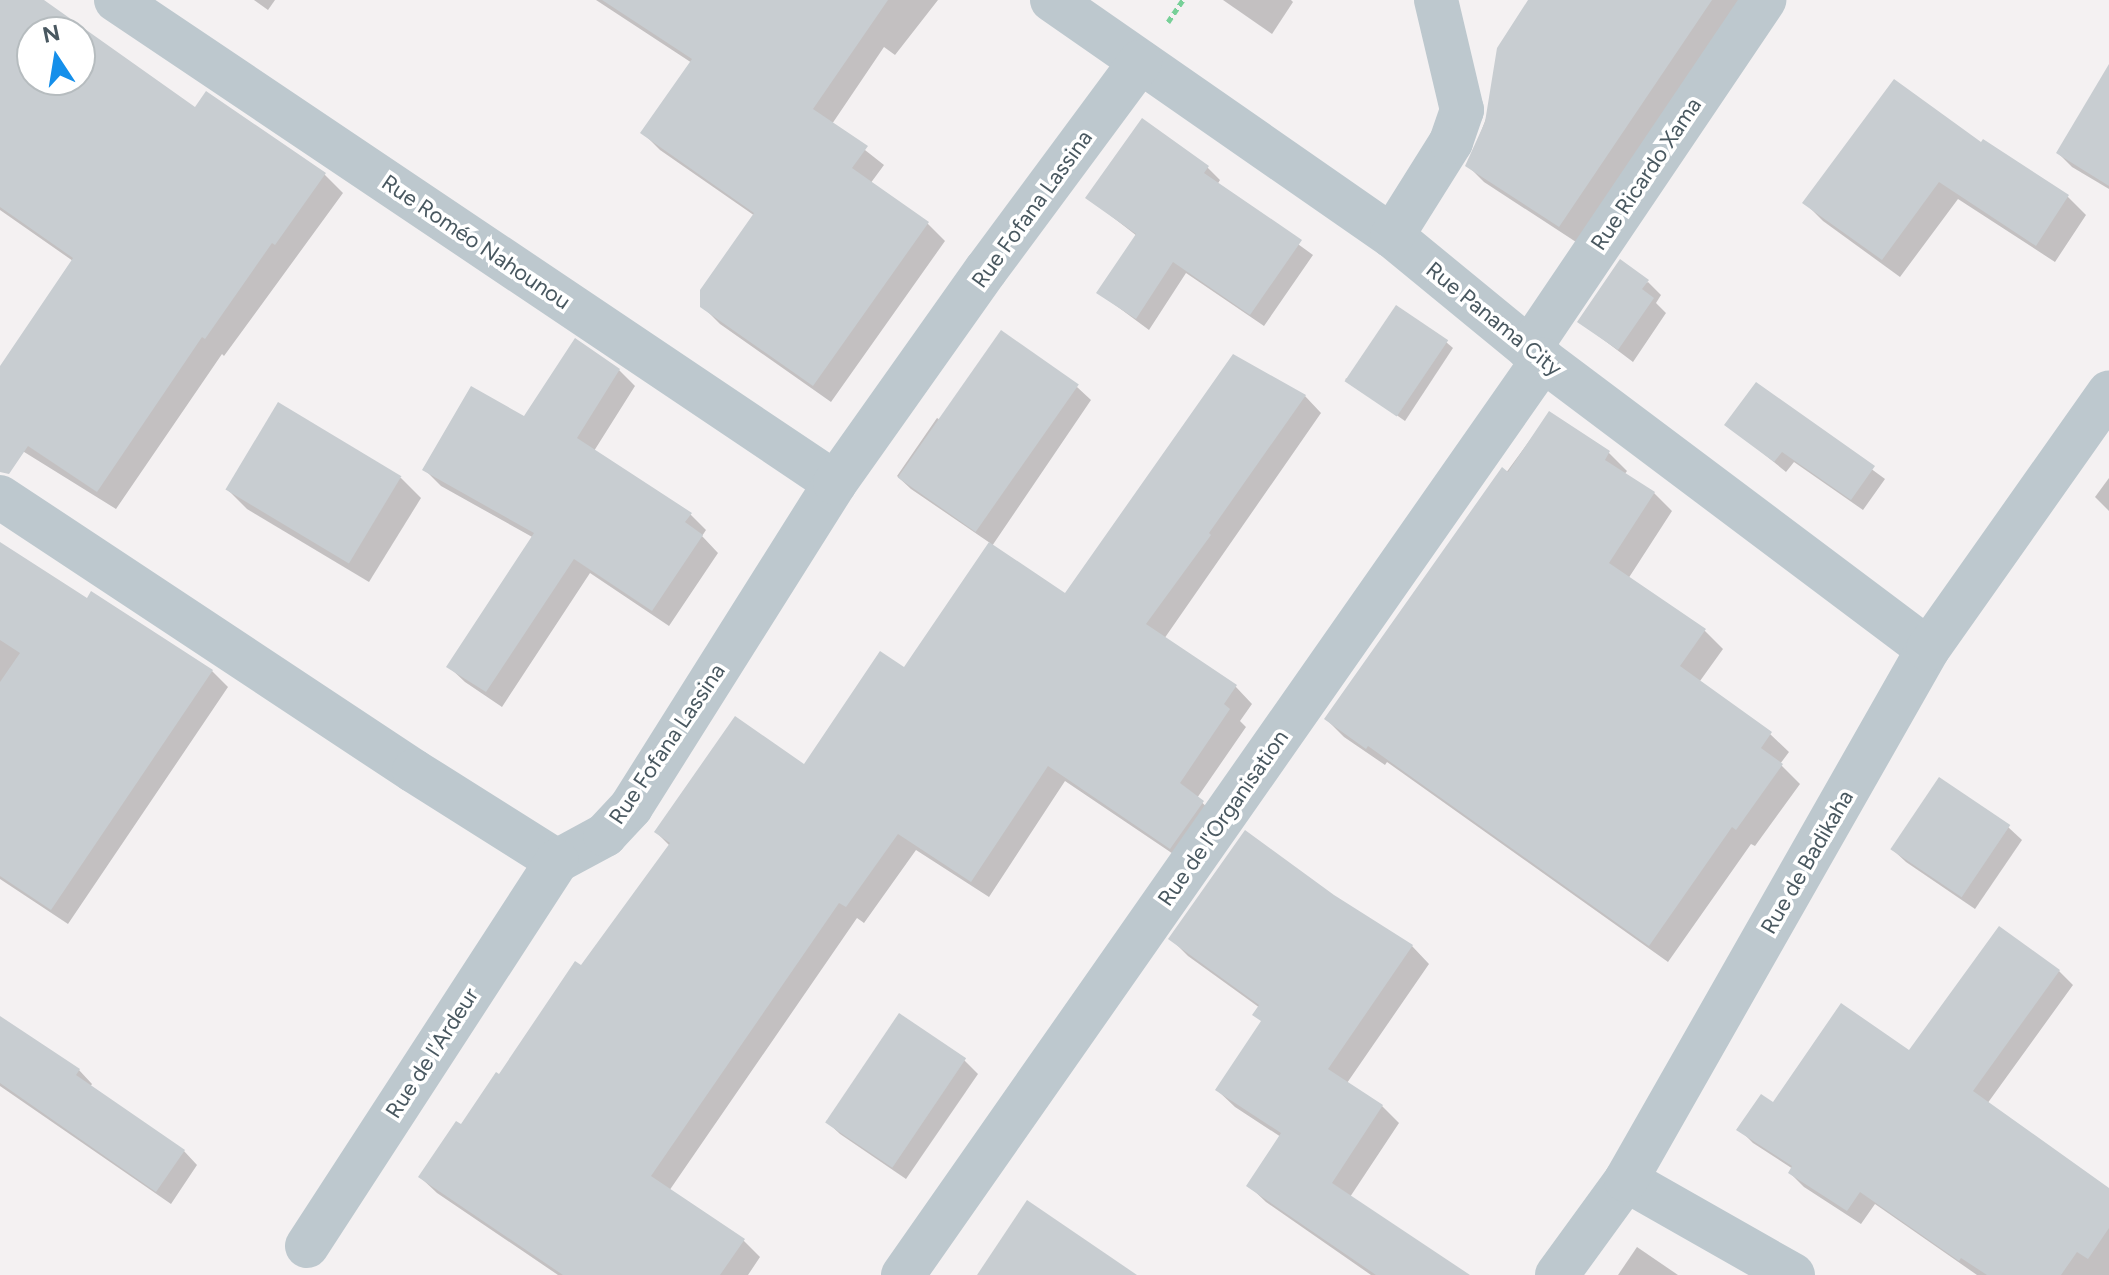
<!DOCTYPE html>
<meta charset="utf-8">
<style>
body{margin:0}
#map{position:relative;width:2109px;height:1275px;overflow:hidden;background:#f4f1f2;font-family:Figtree,sans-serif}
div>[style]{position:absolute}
.shadow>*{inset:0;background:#0003}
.building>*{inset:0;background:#c8cdd1;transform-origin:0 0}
.path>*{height:5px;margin-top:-2.5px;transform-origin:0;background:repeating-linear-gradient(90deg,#77d098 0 6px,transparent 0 10px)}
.minor>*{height:44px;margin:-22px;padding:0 22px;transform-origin:22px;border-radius:22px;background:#bdc8ce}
span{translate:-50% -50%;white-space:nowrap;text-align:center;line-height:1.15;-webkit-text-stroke:7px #fff;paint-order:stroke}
.street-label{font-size:22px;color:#495860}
.north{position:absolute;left:16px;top:16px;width:80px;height:80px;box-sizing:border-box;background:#fff;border:2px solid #b6bcbf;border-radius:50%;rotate:348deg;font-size:22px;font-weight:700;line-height:32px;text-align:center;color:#495860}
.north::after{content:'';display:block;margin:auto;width:28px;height:36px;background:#158fea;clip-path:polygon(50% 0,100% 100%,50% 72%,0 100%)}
</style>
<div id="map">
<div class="shadow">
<i style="clip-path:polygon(evenodd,0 0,42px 0,195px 110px,325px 175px,343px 193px,224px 356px,222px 354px,116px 509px,0 437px,0 370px,73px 261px,0 210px,0 0,32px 32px,80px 32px,80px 80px,32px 80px,32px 32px)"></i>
<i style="clip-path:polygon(254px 0,275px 0,268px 10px)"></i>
<i style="clip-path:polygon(596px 0,938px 0,895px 55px,884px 47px,832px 124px,884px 165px,870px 184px,928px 224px,945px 241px,831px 402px,720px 324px,702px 306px,755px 216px,660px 150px,643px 133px,692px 63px)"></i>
<i style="clip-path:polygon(1223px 0,1291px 0,1293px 2px,1272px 34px)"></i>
<i style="clip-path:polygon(1531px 0,1744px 0,1576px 242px,1484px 182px,1468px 166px)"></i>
<i style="clip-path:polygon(2109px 89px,2109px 189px,2072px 167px,2058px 153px)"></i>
<i style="clip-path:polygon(1981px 144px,2068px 197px,2086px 215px,2055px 262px,1958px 199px,1900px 277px,1823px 221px,1805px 203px)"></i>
<i style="clip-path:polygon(1207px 167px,1220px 180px,1217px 185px,1313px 255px,1264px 326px,1186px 273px,1149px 330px,1099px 293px,1137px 236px,1088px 198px)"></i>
<i style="clip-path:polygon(1648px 282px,1661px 295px,1656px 303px,1666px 313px,1633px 362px,1580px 322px)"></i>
<i style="clip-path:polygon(1446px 342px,1453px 348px,1405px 421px,1345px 379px)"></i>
<i style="clip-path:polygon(619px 370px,635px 386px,594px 451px,690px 514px,706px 530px,702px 536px,718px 553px,669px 626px,590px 573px,502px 707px,465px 682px,449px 667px,534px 538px,441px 486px,425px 470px)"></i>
<i style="clip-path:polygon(1757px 385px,1885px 479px,1863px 510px,1794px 462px,1786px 472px,1727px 424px)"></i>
<i style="clip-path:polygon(1077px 387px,1091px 400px,992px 546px,1066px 596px,1305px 396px,1321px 413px,1164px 639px,1236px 687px,1252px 704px,1240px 721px,1246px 727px,1197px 798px,1220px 819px,1188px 864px,1065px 781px,989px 897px,916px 850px,864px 923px,857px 918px,669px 1191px,743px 1240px,760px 1257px,748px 1275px,558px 1275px,437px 1193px,420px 1177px,500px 1077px,670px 846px,656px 832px,805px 767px,904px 670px,990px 543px,911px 489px,897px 476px,937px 418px,940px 420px)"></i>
<i style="clip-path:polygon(1549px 414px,1609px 453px,1627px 471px,1624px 475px,1654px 493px,1672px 511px,1628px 579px,1705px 631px,1723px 649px,1700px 681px,1770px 734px,1789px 752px,1780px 764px,1800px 784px,1755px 846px,1751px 844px,1668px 962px,1387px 762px,1385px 765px,1344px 737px,1326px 719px)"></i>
<i style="clip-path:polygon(401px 478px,421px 498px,369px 582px,247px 509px,227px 489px)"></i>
<i style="clip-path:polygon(2109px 478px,2109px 511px,2095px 497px)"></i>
<i style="clip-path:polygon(0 544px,88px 600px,92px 594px,212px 671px,228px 687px,68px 924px,0 879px)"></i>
<i style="clip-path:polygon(2008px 827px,2022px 840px,1975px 909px,1906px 862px,1892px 849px)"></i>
<i style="clip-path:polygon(1333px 897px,1412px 946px,1429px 964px,1347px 1083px,1382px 1106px,1399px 1123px,1350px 1197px,1448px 1275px,1371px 1275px,1266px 1202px,1248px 1185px,1281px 1137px,1235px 1107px,1217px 1090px,1263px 1022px,1260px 1008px,1188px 956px,1171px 939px)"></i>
<i style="clip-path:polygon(2059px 971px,2073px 985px,1987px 1104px,2109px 1191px,2109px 1275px,1977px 1275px,1875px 1204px,1861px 1224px,1804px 1187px,1790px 1173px,1793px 1169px,1753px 1143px,1739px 1129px,1774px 1104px,1909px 1053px)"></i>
<i style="clip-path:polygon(0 1018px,79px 1070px,92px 1084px,90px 1087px,184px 1151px,197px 1165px,171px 1204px,0 1086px)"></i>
<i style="clip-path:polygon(964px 1060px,978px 1074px,906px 1179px,840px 1134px,826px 1121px)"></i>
<i style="clip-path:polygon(1637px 1247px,1678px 1275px,1618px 1275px)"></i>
</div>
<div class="building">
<i style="clip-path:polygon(evenodd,0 0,44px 0,195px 107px,206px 91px,326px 173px,275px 245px,272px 243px,205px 339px,202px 337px,97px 492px,28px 446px,9px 474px,0 472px,0 366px,73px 258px,0 207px,0 0,32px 32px,80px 32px,80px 80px,32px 80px,32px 32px)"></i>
<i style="clip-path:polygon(602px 0,888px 0,813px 109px,868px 146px,852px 168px,929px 222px,813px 386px,700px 307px,700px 290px,754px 213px,640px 133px,692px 59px)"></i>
<i style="clip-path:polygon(1528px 0,1712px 0,1559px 227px,1465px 166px,1485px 122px,1497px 48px)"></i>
<i style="clip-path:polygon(2109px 64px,2109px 186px,2056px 153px)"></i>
<i style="clip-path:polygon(1894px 79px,1981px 142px,1983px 139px,2069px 195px,2036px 246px,1939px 182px,1882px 260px,1802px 203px)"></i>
<i style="clip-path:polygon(1142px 118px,1209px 166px,1204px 173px,1302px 240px,1250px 315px,1173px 262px,1136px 319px,1096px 293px,1136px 234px,1085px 198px)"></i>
<i style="clip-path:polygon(1620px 259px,1649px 280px,1642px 289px,1654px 298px,1618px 350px,1577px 322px)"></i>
<i style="left:1396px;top:305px;width:63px;height:92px;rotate:34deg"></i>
<i style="left:1001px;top:330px;width:95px;height:180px;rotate:35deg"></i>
<i style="clip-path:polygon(575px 338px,620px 369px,577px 438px,692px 513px,685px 522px,703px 535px,652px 611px,574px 559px,486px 692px,446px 667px,534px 533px,422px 470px,471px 386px,524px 416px)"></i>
<i style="clip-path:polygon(1233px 354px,1306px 395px,1209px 533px,1211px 535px,1146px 624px,1237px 685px,1224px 704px,1230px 709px,1180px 783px,1204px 801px,1170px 849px,1048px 766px,971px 882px,898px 834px,846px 907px,839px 903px,651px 1176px,745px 1239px,720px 1275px,563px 1275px,418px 1177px,456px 1121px,461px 1124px,496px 1072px,499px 1074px,575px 961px,581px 965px,670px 843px,654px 832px,735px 716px,804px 764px,880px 651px,904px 667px,989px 542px,1065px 593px)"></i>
<i style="clip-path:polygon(1756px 382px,1875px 466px,1851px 500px,1782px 452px,1774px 462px,1724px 425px)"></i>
<i style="left:278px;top:402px;width:144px;height:102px;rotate:31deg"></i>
<i style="clip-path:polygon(1549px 411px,1610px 451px,1605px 460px,1655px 492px,1609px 563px,1706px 629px,1680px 666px,1772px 732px,1761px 748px,1783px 764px,1736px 830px,1732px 827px,1649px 946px,1368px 746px,1366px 749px,1324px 719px,1502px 467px,1508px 472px)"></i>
<i style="clip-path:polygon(0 542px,87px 598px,91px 591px,213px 670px,51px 910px,0 876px,0 682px,20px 653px,0 640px)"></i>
<i style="left:1939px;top:777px;width:86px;height:87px;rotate:34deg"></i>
<i style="clip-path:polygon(1245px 830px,1334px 895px,1413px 945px,1328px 1069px,1383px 1105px,1332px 1183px,1470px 1275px,1376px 1275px,1246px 1186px,1281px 1133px,1215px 1090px,1261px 1021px,1252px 1015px,1259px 1005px,1168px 939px)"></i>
<i style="clip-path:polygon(1999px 926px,2060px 970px,1973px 1091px,2109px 1188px,2109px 1228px,2088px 1259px,2077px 1252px,2061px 1275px,1987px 1275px,1961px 1258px,1959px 1261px,1860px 1192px,1847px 1211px,1788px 1173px,1792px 1166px,1736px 1130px,1761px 1094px,1773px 1102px,1841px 1003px,1909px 1050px)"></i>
<i style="left:899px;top:1013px;width:81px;height:132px;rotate:34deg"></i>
<i style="clip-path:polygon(0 1016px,80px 1069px,76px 1075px,185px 1150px,156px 1192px,0 1083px)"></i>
<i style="clip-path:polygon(1027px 1200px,1137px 1275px,977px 1275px)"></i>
</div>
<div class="path">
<i style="left:1168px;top:22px;width:27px;rotate:-56deg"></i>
</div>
<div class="minor">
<i style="left:116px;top:0;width:866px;rotate:33.89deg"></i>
<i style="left:1052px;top:0;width:414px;rotate:34.8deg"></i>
<i style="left:1392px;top:236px;width:195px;rotate:39.4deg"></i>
<i style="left:1543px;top:360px;width:481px;rotate:36.9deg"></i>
<i style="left:1392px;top:236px;width:111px;rotate:-57.9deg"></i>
<i style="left:1451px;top:142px;width:34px;rotate:-71deg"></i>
<i style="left:1462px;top:110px;width:113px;rotate:-103.3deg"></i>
<i style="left:1529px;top:349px;width:421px;rotate:-56deg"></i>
<i style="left:0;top:497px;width:496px;rotate:33.5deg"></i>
<i style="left:414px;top:771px;width:169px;rotate:32.2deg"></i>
<i style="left:557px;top:861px;width:55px;rotate:-28.4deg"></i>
<i style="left:605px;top:835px;width:38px;rotate:-47deg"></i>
<i style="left:631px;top:807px;width:383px;rotate:-57.8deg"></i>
<i style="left:835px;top:483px;width:261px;rotate:-54.7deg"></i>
<i style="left:986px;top:270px;width:259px;rotate:-53.5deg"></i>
<i style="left:307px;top:1246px;width:459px;rotate:-57deg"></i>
<i style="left:903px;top:1275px;width:1117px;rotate:-55.03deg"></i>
<i style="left:1557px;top:1275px;width:117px;rotate:-54deg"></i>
<i style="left:1793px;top:1275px;width:192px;rotate:-150.4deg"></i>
<i style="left:1626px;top:1180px;width:611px;rotate:-60.37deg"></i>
<i style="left:1928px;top:649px;width:314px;rotate:-54.8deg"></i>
</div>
<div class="street-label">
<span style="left:1646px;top:174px;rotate:-56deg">Rue Ricardo Xama</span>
<span style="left:1032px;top:209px;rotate:-54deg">Rue Fofana Lassina</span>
<span style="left:476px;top:242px;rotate:34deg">Rue Roméo Nahounou</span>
<span style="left:1494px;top:319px;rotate:39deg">Rue Panama City</span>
<span style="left:667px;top:744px;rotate:-56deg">Rue Fofana Lassina</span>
<span style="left:1223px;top:818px;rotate:-55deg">Rue de l'Organisation</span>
<span style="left:1807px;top:862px;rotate:-60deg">Rue de Badikaha</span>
<span style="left:432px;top:1053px;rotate:-57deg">Rue de l'Ardeur</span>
</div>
<div class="north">N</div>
</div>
